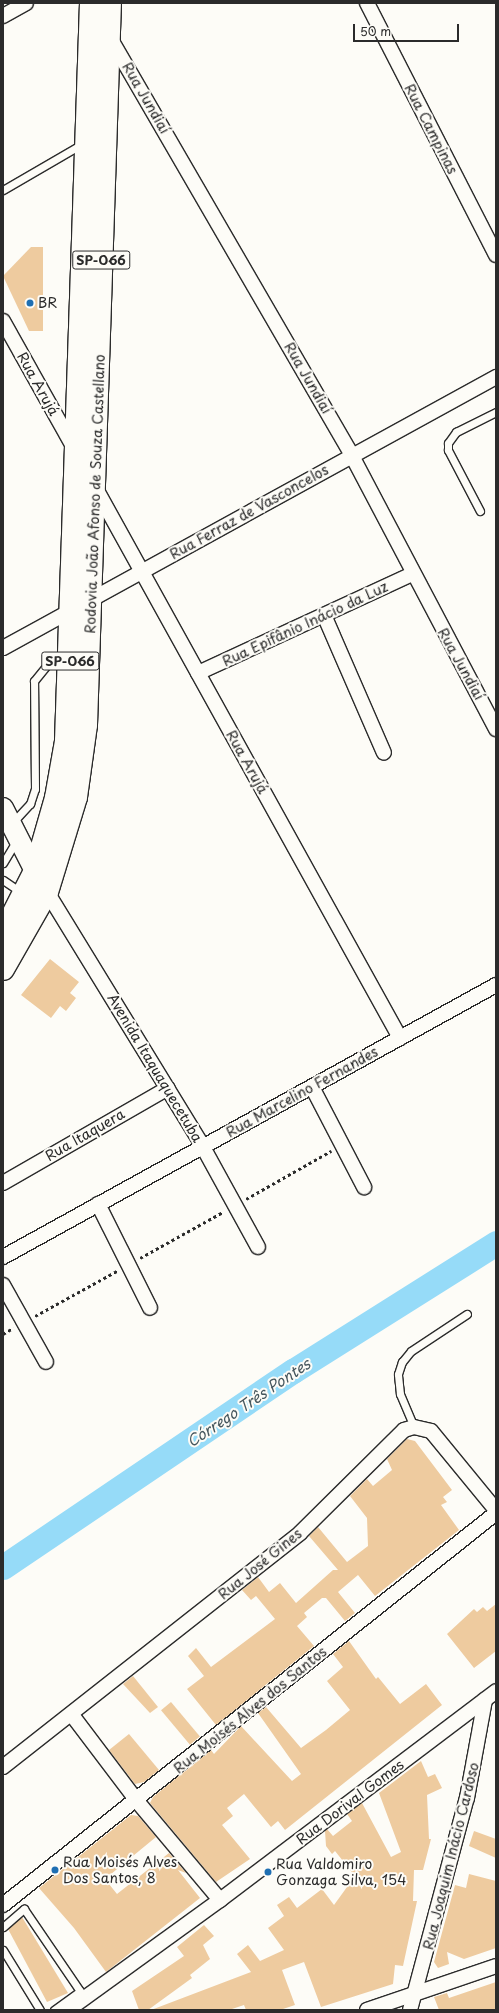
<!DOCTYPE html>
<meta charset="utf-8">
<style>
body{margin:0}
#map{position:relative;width:499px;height:2013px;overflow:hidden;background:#fdfcf7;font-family:"Playpen Sans",sans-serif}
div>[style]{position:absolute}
.river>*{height:25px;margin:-12.5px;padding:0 12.5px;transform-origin:12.5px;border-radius:12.5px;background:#96dbf8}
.building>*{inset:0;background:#eecb9f;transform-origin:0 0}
.path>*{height:2.5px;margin-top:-1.25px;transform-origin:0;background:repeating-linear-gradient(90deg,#2b2b2b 0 3px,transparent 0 6px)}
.roads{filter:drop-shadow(1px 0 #2b2b2b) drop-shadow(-1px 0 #2b2b2b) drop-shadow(0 1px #2b2b2b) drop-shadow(0 -1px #2b2b2b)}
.lane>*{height:7px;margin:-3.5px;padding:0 3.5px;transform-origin:3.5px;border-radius:3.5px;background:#fdfcf7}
.street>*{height:14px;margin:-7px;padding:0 7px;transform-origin:7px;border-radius:7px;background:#fdfcf7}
.secondary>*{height:20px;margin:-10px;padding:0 10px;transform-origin:10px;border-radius:10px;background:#fdfcf7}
.primary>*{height:22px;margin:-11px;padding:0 11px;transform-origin:11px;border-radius:11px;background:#fdfcf7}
.dots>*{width:11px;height:11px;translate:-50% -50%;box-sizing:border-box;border:2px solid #fdfcf7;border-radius:50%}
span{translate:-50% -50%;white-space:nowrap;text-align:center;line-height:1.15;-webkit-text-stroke:4px #fdfcf7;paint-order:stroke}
.shield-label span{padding:1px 3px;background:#fdfcf7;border:1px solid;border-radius:3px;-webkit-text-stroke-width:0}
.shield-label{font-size:13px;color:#2b2b2b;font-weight:700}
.street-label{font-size:14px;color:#2b2b2b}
.poi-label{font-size:14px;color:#2b2b2b}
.left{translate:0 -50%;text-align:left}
.water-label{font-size:15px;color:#46575e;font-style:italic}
.frame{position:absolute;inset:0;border:4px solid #2b2b2b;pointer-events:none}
.scale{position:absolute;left:353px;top:24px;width:106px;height:18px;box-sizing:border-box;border:2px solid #2b2b2b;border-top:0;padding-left:5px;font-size:12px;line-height:14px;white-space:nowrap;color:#2b2b2b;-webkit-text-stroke:3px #fdfcf7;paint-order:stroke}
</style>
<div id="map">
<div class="river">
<i style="left:3px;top:1567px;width:350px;rotate:-34.1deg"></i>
<i style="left:293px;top:1371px;width:240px;rotate:-32.2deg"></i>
</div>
<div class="building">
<i style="clip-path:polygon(31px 247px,43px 247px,43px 331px,29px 331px,3px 276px)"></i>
<i style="clip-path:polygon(50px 959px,79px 982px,70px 993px,76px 998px,66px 1011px,60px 1006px,51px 1018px,21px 995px)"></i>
<i style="clip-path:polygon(407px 1439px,415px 1441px,452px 1490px,443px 1497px,447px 1502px,441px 1505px,459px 1530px,375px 1596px,358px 1575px,338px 1592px,355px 1613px,345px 1621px,326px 1598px,322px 1598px,304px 1613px,307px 1617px,297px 1626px,314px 1646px,216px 1725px,187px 1689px,204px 1676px,188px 1656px,196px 1648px,211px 1667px,275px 1619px,256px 1596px,251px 1600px,242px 1590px,258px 1577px,269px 1592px,280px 1583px,296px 1603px,333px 1570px,338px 1570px,309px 1536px,318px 1527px,347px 1562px,368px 1546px,367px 1518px,350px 1496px,367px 1479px,373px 1486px,392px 1470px,387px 1459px)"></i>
<i style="clip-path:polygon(496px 1604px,496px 1651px,474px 1668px,447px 1634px,474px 1609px,477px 1612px,483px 1607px,487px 1611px)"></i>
<i style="clip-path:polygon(349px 1641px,376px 1679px,378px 1677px,400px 1704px,426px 1684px,442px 1705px,285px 1830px,278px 1821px,271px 1827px,244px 1794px,227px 1808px,233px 1816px,222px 1825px,250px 1859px,216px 1882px,150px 1803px,153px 1797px,211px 1750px,214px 1754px,241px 1726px,292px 1781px,301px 1774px,258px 1713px,266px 1707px,301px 1748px,326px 1730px,350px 1710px,327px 1681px,343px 1667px,333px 1654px)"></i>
<i style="clip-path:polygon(133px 1676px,158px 1707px,150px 1713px,123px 1684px)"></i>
<i style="left:171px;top:1702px;width:45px;height:13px;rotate:50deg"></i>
<i style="clip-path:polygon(129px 1734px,159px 1770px,144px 1782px,135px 1784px,109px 1750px)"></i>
<i style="clip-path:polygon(421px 1761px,428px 1777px,435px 1774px,442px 1788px,427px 1795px,429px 1839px,431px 1839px,423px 1870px,414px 1870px,413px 1901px,417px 1901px,403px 1966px,395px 1965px,393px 1984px,321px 2007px,304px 1962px,282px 1970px,295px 2005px,280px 2010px,246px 2010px,244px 2005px,229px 2010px,151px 2010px,251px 1972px,237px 1954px,248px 1945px,260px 1961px,284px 1950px,268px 1928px,284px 1916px,277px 1905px,289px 1897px,297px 1908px,322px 1889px,334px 1905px,355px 1876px,335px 1851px,332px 1854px,326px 1846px,325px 1831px,327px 1829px,333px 1836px,352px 1821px,347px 1814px,362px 1803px,391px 1857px,401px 1852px,379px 1793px)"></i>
<i style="clip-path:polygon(131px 1815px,138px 1816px,156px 1837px,105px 1879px,117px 1894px,169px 1853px,186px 1873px,178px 1870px,200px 1898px,106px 1972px,74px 1928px,39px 1888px)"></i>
<i style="clip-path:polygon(474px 1831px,496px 1839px,496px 1858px,469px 1846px)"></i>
<i style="clip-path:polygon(469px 1874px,496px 1881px,496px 1948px,464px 1959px,447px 1952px,449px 1964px,438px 1968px,434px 1962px,455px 1885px,466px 1888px)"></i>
<i style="clip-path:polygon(22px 1917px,68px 1993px,47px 2002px,8px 1929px)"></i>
<i style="clip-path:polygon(204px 1925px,214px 1936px,203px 1945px,210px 1959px,190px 1975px,192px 1978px,148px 2010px,139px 2010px,132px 1991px,184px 1956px,177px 1947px)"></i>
<i style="clip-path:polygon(496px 1982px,496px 2010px,439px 2010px,434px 1997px,447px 1993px,449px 1998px)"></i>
</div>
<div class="path">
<i style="left:246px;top:1199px;width:98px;rotate:-29.5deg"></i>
<i style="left:140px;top:1258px;width:95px;rotate:-29deg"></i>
<i style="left:35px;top:1316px;width:94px;rotate:-28.8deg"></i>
<i style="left:3px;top:1334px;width:12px;rotate:-31deg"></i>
</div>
<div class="roads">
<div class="lane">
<i style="left:3px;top:190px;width:91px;rotate:-30.2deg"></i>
<i style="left:480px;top:511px;width:69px;rotate:-117.7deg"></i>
<i style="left:448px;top:450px;width:7px;rotate:-90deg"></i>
<i style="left:448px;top:443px;width:14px;rotate:-54deg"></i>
<i style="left:456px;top:432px;width:45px;rotate:-26.6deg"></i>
<i style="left:13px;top:822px;width:25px;rotate:-47deg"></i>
<i style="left:30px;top:804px;width:16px;rotate:-72deg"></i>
<i style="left:35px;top:789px;width:108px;rotate:-90.5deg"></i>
<i style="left:34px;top:681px;width:21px;rotate:-51deg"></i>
<i style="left:47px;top:665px;width:22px;rotate:-22deg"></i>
<i style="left:3px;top:863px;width:26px;rotate:-59deg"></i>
<i style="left:3px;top:880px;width:22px;rotate:34deg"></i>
<i style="left:414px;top:1427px;width:36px;rotate:-113deg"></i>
<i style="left:400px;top:1394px;width:20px;rotate:-96deg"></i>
<i style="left:398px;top:1374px;width:13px;rotate:-72deg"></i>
<i style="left:402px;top:1362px;width:14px;rotate:-51deg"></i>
<i style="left:411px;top:1351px;width:67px;rotate:-33.5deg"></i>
<i style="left:3px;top:1927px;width:28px;rotate:-41deg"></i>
<i style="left:24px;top:1909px;width:99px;rotate:55.7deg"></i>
<i style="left:80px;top:1991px;width:32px;rotate:144deg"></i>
<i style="left:3px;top:1950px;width:70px;rotate:58.3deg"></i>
</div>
<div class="street">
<i style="left:367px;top:3px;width:283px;rotate:62.9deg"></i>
<i style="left:3px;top:16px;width:26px;rotate:-29deg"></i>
<i style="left:109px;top:36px;width:483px;rotate:59.9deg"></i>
<i style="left:351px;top:454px;width:311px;rotate:62.2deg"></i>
<i style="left:3px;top:321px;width:145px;rotate:60.8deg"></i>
<i style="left:95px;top:487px;width:630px;rotate:61.03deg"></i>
<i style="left:324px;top:615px;width:150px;rotate:66.5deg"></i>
<i style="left:3px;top:648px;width:563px;rotate:-28.8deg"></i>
<i style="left:198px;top:673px;width:236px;rotate:-24.8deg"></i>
<i style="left:47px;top:892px;width:299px;rotate:58.5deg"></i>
<i style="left:203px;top:1147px;width:114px;rotate:61.2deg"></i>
<i style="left:312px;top:1087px;width:113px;rotate:62.5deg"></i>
<i style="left:3px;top:1183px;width:190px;rotate:-29.9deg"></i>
<i style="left:98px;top:1204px;width:116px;rotate:63.4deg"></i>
<i style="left:3px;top:1257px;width:563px;rotate:-28.89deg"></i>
<i style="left:3px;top:1285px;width:88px;rotate:60.8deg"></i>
<i style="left:72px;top:1715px;width:108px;rotate:52.9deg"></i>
<i style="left:137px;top:1801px;width:129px;rotate:50deg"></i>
<i style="left:3px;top:1767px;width:378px;rotate:-38.2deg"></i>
<i style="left:300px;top:1533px;width:146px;rotate:-44.7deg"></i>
<i style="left:404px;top:1430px;width:10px;rotate:-17deg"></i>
<i style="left:414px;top:1427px;width:17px;rotate:13deg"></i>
<i style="left:431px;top:1431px;width:102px;rotate:50.6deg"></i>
<i style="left:3px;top:1905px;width:630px;rotate:-38.49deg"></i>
<i style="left:68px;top:2010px;width:188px;rotate:-35.9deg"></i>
<i style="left:220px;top:1900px;width:346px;rotate:-37.1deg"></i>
<i style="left:367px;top:2010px;width:136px;rotate:-18.8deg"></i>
<i style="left:410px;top:2010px;width:220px;rotate:-75deg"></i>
<i style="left:467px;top:1798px;width:100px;rotate:-79.6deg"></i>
</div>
<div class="secondary">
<i style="left:3px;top:808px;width:71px;rotate:63.1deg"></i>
</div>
<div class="primary">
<i style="left:3px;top:934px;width:71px;rotate:-63.1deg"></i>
<i style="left:35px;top:871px;width:76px;rotate:-74deg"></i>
<i style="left:56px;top:798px;width:58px;rotate:-80deg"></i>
<i style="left:66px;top:741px;width:738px;rotate:-88.06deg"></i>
<i style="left:3px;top:969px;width:89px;rotate:-60.3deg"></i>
<i style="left:47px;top:892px;width:99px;rotate:-73deg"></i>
<i style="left:76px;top:797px;width:73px;rotate:-82.1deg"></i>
<i style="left:86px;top:725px;width:722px;rotate:-88.1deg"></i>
</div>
</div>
<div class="dots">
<i style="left:30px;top:303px;background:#1f6fb2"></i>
<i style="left:55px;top:1870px;background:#1f6fb2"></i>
<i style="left:268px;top:1872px;background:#1f6fb2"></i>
</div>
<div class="shield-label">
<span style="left:101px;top:260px">SP-066</span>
<span style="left:70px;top:661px">SP-066</span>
</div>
<div class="street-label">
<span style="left:146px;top:98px;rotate:60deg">Rua Jundiaí</span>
<span style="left:431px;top:129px;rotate:63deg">Rua Campinas</span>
<span style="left:308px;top:378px;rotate:60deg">Rua Jundiaí</span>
<span style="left:38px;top:384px;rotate:61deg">Rua Arujá</span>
<span style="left:95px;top:494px;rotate:-88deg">Rodovia João Afonso de Souza Castellano</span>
<span style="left:249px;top:512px;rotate:-29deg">Rua Ferraz de Vasconcelos</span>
<span style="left:305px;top:624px;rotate:-25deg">Rua Epifânio Inácio da Luz</span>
<span style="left:461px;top:664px;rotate:61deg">Rua Jundiaí</span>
<span style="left:247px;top:762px;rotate:61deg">Rua Arujá</span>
<span style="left:155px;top:1068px;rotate:59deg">Avenida Itaquaquecetuba</span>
<span style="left:302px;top:1092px;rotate:-29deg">Rua Marcelino Fernandes</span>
<span style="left:85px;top:1135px;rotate:-30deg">Rua Itaquera</span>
<span style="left:260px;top:1564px;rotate:-39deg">Rua José Gines</span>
<span style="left:250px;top:1710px;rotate:-39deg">Rua Moisés Alves dos Santos</span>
<span style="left:350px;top:1802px;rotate:-37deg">Rua Dorival Gomes</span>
<span style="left:451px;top:1856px;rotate:-76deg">Rua Joaquim Inácio Cardoso</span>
</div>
<div class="poi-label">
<span class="left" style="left:38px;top:303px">BR</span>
<span class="left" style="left:63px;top:1870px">Rua Moisés Alves<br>Dos Santos, 8</span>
<span class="left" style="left:276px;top:1872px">Rua Valdomiro<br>Gonzaga Silva, 154</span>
</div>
<div class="water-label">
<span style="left:248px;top:1402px;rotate:-34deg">Córrego Três Pontes</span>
</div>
<div class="frame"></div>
<div class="scale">50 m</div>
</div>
